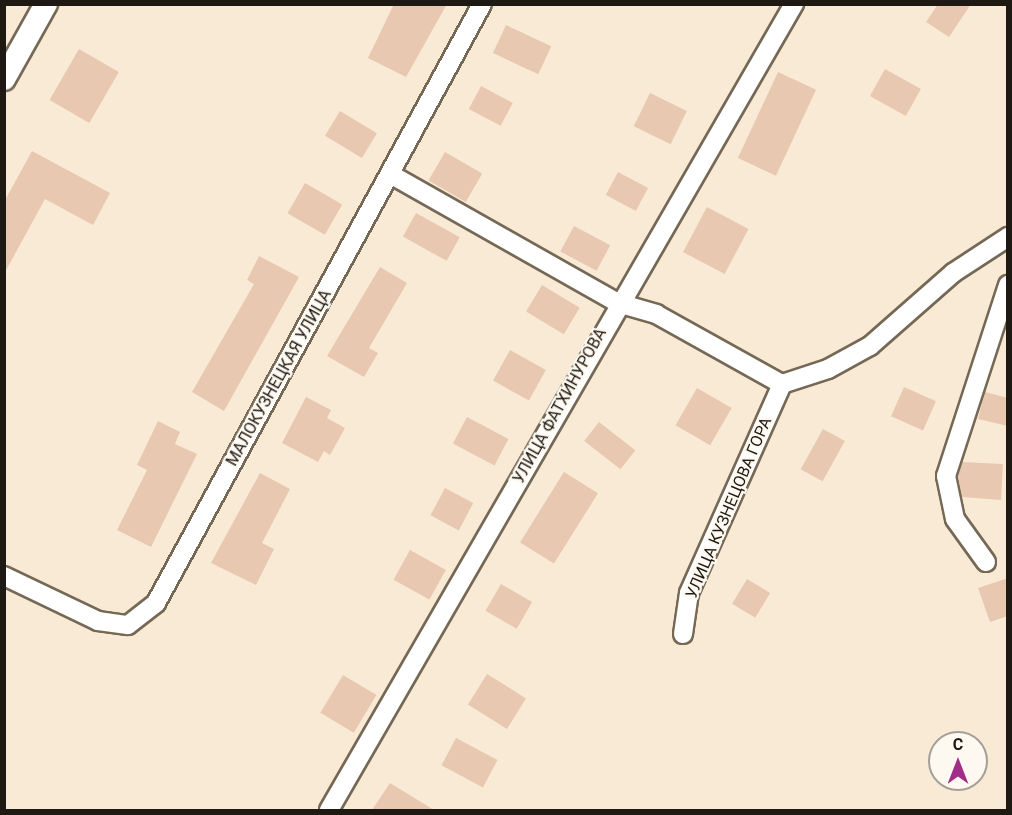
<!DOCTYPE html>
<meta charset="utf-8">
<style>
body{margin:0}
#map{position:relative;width:1012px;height:815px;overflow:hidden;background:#f8ead5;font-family:Roboto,sans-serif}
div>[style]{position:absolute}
.building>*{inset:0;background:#e9c8b1;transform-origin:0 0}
.roads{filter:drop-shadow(2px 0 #756956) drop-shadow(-2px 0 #756956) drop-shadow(0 2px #756956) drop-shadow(0 -2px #756956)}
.minor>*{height:18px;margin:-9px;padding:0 9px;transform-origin:9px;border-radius:9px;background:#fff}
.tertiary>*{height:22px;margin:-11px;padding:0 11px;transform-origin:11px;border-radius:11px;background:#fff}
span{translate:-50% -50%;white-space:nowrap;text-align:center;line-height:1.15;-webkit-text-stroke:4.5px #fef9f0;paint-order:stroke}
.street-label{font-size:16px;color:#1e1912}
.frame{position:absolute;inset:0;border:6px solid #1e1912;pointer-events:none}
.north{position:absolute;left:928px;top:731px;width:60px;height:60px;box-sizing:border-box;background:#fef9f0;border:2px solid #a49f97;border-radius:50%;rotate:0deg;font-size:16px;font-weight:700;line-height:24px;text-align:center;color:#1e1912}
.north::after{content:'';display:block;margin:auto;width:21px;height:27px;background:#a12d87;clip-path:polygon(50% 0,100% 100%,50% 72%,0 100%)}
</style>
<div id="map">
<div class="building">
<i style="clip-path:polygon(394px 4px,447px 4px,406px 77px,368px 58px)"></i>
<i style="clip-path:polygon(938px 4px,971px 4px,949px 37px,926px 22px)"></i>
<i style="left:506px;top:25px;width:50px;height:31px;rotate:25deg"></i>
<i style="left:79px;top:49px;width:46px;height:59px;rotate:30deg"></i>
<i style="left:885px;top:69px;width:41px;height:31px;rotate:29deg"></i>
<i style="left:778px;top:72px;width:42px;height:95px;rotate:25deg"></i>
<i style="left:481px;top:86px;width:36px;height:26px;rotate:28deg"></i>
<i style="left:650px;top:93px;width:41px;height:37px;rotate:26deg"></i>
<i style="left:340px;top:111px;width:43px;height:29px;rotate:31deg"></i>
<i style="clip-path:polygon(32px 151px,110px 193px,93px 225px,45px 199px,4px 274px,4px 202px)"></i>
<i style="left:445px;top:152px;width:43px;height:33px;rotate:30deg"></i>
<i style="left:618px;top:172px;width:34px;height:26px;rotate:28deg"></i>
<i style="left:305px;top:183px;width:43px;height:35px;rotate:30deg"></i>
<i style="left:707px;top:207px;width:47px;height:51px;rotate:28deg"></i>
<i style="left:416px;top:213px;width:50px;height:27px;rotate:29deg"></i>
<i style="left:574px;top:226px;width:41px;height:29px;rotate:28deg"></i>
<i style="clip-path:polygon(259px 256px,299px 277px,224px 411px,192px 392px,254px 284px,247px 280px)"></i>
<i style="clip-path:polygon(380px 267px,407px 283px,369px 348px,378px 353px,364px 377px,327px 356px)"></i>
<i style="left:542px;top:285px;width:44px;height:31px;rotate:31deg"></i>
<i style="left:510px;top:350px;width:41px;height:35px;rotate:29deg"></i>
<i style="left:904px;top:387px;width:35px;height:32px;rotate:24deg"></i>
<i style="left:697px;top:388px;width:40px;height:43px;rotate:30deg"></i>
<i style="clip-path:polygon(985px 392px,1008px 398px,1008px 426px,978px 419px)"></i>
<i style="clip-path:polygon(306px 397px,331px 410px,327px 418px,345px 428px,330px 455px,324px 451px,318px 462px,282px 443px)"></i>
<i style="left:467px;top:417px;width:47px;height:30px;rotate:28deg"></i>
<i style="clip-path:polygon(158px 421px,180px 432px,175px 444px,197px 454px,151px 547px,117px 530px,147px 470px,137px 465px)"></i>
<i style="left:599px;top:422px;width:46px;height:24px;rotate:38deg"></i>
<i style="left:823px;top:429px;width:25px;height:46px;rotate:29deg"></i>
<i style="clip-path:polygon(962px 462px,1003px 464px,1001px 500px,962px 497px,958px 477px)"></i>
<i style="left:564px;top:472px;width:40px;height:83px;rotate:32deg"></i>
<i style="clip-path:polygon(260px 473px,290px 489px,262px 543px,274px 549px,256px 585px,211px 563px)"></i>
<i style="left:445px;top:488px;width:32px;height:31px;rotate:28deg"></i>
<i style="left:410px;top:550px;width:41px;height:34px;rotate:29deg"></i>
<i style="clip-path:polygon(1008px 578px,1008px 616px,990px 622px,978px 588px)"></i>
<i style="left:747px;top:579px;width:27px;height:29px;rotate:31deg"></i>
<i style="left:501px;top:584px;width:36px;height:31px;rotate:30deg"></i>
<i style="left:487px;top:674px;width:46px;height:36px;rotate:32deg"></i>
<i style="left:343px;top:675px;width:39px;height:44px;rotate:31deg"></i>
<i style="left:456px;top:738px;width:47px;height:31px;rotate:28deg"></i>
<i style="clip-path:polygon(390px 783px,434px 810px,372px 810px)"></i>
</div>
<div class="roads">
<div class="minor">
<i style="left:390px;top:174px;width:262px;rotate:29.5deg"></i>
<i style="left:618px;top:303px;width:40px;rotate:16deg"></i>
<i style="left:656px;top:314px;width:144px;rotate:29.1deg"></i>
<i style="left:782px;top:384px;width:48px;rotate:-18.1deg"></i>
<i style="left:828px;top:369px;width:48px;rotate:-28.7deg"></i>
<i style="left:870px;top:346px;width:111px;rotate:-41.3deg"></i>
<i style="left:953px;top:273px;width:66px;rotate:-33.2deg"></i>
<i style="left:986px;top:562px;width:53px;rotate:-125.8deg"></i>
<i style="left:955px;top:519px;width:44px;rotate:-101.8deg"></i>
<i style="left:946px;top:476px;width:201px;rotate:-72deg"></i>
<i style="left:4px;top:576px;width:104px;rotate:25.6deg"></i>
<i style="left:98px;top:621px;width:30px;rotate:8deg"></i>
<i style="left:128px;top:625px;width:36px;rotate:-38deg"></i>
<i style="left:156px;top:603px;width:682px;rotate:-61.44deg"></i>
<i style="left:683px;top:634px;width:41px;rotate:-81.7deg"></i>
<i style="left:689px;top:593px;width:229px;rotate:-66deg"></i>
<i style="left:329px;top:810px;width:931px;rotate:-60.02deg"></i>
</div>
<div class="tertiary">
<i style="left:4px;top:79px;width:86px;rotate:-60.8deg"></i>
</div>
</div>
<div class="street-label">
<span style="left:279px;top:378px;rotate:-61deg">МАЛОКУЗНЕЦКАЯ УЛИЦА</span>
<span style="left:560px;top:406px;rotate:-61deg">УЛИЦА ФАТХИНУРОВА</span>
<span style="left:729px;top:508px;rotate:-67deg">УЛИЦА КУЗНЕЦОВА ГОРА</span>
</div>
<div class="frame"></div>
<div class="north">С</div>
</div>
